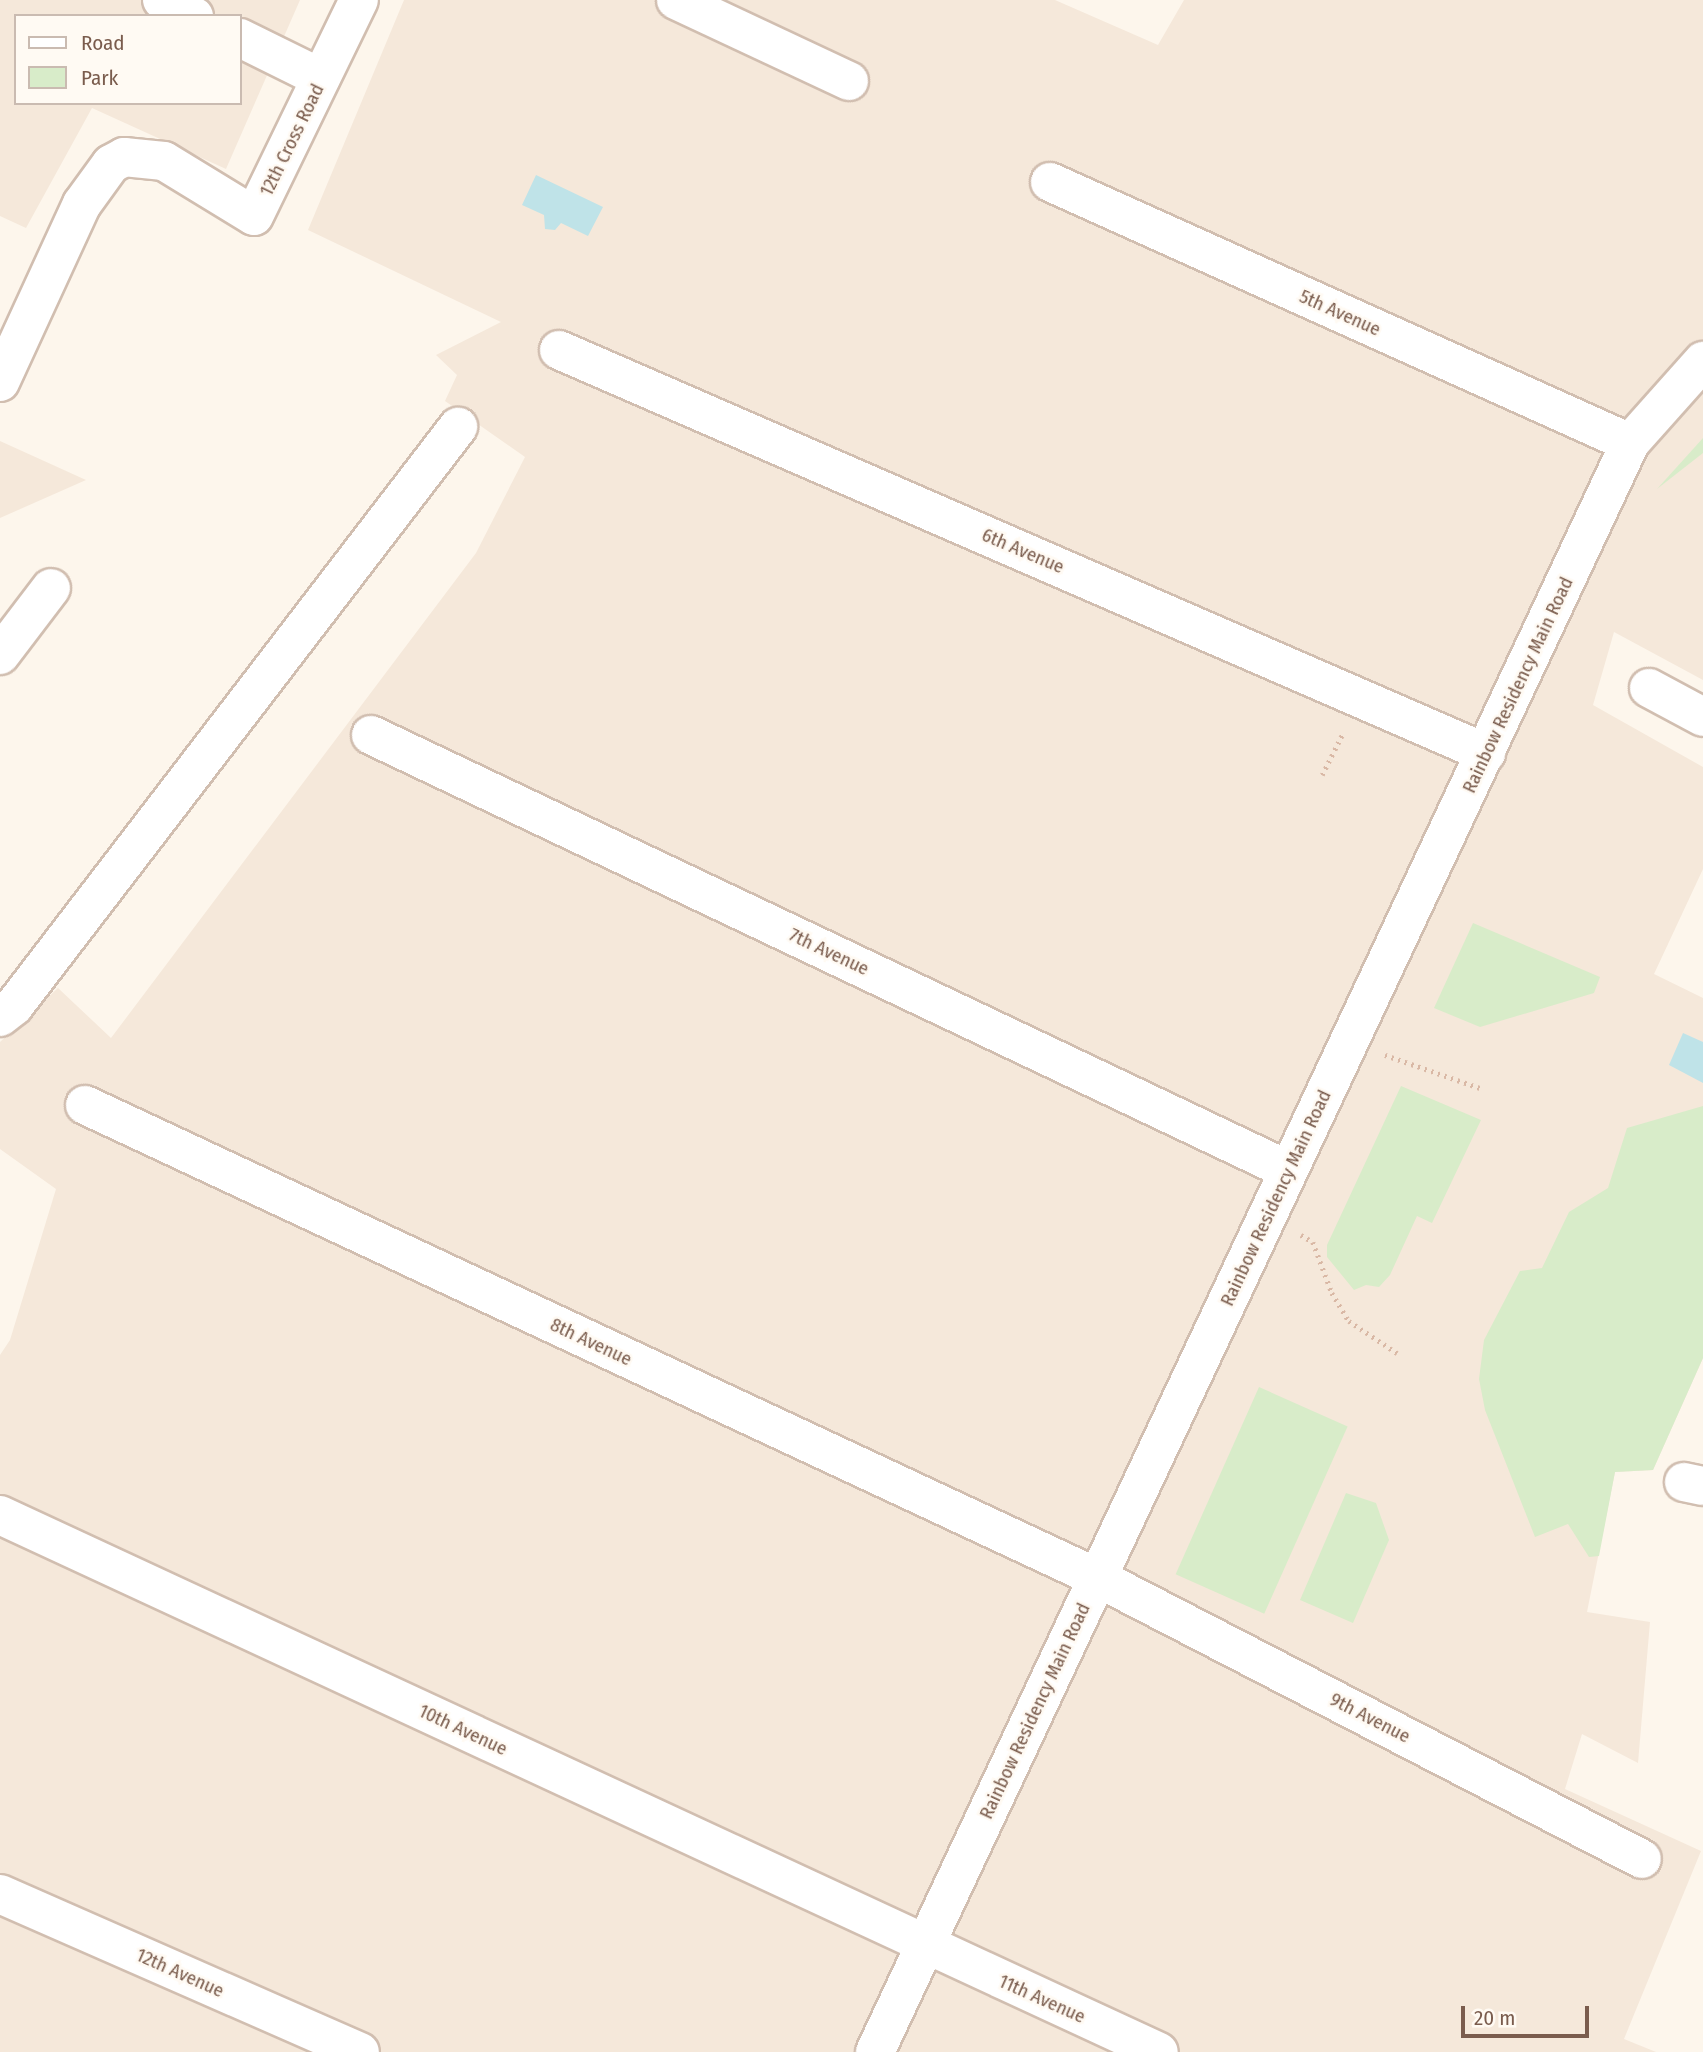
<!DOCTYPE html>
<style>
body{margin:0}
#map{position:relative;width:1703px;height:2052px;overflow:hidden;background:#fdf6ec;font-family:"Fira Sans Condensed",sans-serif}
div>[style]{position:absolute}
.residential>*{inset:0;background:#f5e8da}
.green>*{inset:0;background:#d8ecc9;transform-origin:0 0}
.water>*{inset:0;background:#bfe3e8}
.path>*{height:4.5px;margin-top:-2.25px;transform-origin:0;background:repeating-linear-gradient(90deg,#d9b8a5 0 2px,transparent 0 7px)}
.roads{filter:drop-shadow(2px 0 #d1beb0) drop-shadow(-2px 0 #d1beb0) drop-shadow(0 2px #d1beb0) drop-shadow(0 -2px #d1beb0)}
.minor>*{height:38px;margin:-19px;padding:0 19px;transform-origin:19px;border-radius:19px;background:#fff}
span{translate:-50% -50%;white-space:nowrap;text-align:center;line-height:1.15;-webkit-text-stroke:5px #fffaf3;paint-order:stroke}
.street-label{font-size:19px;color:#7a5c4d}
.legend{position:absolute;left:14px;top:14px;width:228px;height:91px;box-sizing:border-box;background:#fffaf3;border:2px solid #cabbb1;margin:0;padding:9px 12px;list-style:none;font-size:21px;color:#7a5c4d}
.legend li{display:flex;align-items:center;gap:14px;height:35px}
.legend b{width:35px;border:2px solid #cabbb1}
.scale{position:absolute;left:1461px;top:2006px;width:128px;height:32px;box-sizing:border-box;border:4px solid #7a5c4d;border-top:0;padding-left:9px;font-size:21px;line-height:24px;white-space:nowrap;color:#7a5c4d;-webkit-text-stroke:5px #fffaf3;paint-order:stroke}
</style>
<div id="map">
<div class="residential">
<i style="clip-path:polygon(evenodd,0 0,300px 0,226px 169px,92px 108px,26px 228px,0 216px,0 0,16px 16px,240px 16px,240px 103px,16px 103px,16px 16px)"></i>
<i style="clip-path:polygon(404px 0,1055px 0,1158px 45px,1184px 0,1703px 0,1703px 680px,1614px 632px,1593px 705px,1703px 767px,1703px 869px,1654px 974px,1703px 998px,1703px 1358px,1653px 1470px,1615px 1472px,1587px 1612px,1650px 1622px,1638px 1763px,1582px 1734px,1565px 1789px,1701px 1851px,1624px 2039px,1656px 2052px,0 2052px,0 1355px,10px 1340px,56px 1189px,0 1149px,0 1042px,58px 988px,111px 1038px,476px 553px,525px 457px,445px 401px,457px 375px,436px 355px,501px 322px,308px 230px)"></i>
<i style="clip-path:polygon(0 441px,86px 480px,0 518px)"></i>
</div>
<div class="green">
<i style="clip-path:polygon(1703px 438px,1703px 453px,1657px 489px)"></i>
<i style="clip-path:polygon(1473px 923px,1600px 977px,1594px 993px,1480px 1027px,1434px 1008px)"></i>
<i style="clip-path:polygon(1401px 1086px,1481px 1120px,1432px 1223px,1417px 1216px,1390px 1275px,1379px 1287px,1366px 1285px,1354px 1290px,1327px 1257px,1327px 1245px)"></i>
<i style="clip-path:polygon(1703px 1106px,1703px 1358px,1653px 1470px,1615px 1472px,1599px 1556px,1589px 1557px,1568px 1524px,1535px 1537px,1485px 1410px,1479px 1379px,1484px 1340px,1520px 1271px,1542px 1268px,1569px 1212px,1608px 1188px,1627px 1128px)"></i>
<i style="left:1259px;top:1387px;width:97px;height:205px;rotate:24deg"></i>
<i style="clip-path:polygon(1346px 1493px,1376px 1503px,1389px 1540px,1353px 1623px,1300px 1600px)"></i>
</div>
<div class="water">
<i style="clip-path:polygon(536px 175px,603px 207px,588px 236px,561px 223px,555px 230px,545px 229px,544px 215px,522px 205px)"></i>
<i style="clip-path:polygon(1683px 1033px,1703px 1042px,1703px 1083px,1669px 1065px)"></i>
</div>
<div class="path">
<i style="left:1322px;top:775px;width:47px;rotate:-63.4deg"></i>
<i style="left:1385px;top:1055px;width:104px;rotate:19.1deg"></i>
<i style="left:1301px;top:1235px;width:14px;rotate:30deg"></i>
<i style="left:1313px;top:1242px;width:54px;rotate:69.6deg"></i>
<i style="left:1332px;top:1293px;width:33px;rotate:59deg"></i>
<i style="left:1349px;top:1321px;width:58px;rotate:33.7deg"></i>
</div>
<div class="roads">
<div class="minor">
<i style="left:162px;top:0;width:36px;rotate:27deg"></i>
<i style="left:676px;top:0;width:191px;rotate:25.1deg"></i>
<i style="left:240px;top:38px;width:90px;rotate:26.3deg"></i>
<i style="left:1050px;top:182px;width:636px;rotate:24.23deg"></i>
<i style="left:559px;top:350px;width:1011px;rotate:23.5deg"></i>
<i style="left:0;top:382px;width:196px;rotate:-65.3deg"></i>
<i style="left:82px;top:204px;width:49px;rotate:-54.1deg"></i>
<i style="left:111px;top:164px;width:15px;rotate:-28deg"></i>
<i style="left:124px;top:157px;width:40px;rotate:5.7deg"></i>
<i style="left:164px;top:161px;width:105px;rotate:31.4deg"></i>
<i style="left:254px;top:216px;width:240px;rotate:-64.1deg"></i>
<i style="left:0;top:655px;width:84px;rotate:-52.7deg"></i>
<i style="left:1649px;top:688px;width:61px;rotate:28.2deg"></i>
<i style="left:371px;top:735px;width:1015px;rotate:25.38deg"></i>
<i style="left:0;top:1017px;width:18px;rotate:-38deg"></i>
<i style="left:14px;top:1006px;width:730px;rotate:-52.52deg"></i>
<i style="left:85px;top:1105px;width:1118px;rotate:25.03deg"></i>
<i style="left:1098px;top:1578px;width:612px;rotate:27.32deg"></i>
<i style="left:1684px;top:1482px;width:19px;rotate:12deg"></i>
<i style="left:0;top:1515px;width:1277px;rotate:24.86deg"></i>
<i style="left:0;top:1894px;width:393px;rotate:23.7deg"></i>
<i style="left:875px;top:2052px;width:1777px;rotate:-64.86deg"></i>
<i style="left:1630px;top:443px;width:110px;rotate:-48.3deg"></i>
</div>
</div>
<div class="street-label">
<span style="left:292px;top:140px;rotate:-64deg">12th Cross Road</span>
<span style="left:1340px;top:313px;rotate:24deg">5th Avenue</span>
<span style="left:1023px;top:551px;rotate:23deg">6th Avenue</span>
<span style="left:1518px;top:685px;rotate:-65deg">Rainbow Residency Main Road</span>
<span style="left:829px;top:952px;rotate:25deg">7th Avenue</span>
<span style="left:1276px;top:1198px;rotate:-65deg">Rainbow Residency Main Road</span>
<span style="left:591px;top:1342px;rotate:25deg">8th Avenue</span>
<span style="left:1035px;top:1711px;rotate:-65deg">Rainbow Residency Main Road</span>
<span style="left:1370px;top:1718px;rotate:27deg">9th Avenue</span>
<span style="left:463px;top:1730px;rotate:25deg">10th Avenue</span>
<span style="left:180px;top:1973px;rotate:24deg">12th Avenue</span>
<span style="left:1042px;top:1999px;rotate:24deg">11th Avenue</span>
</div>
<ul class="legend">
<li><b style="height:9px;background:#fff"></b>Road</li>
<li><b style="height:19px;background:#d8ecc9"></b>Park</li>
</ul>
<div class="scale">20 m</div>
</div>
